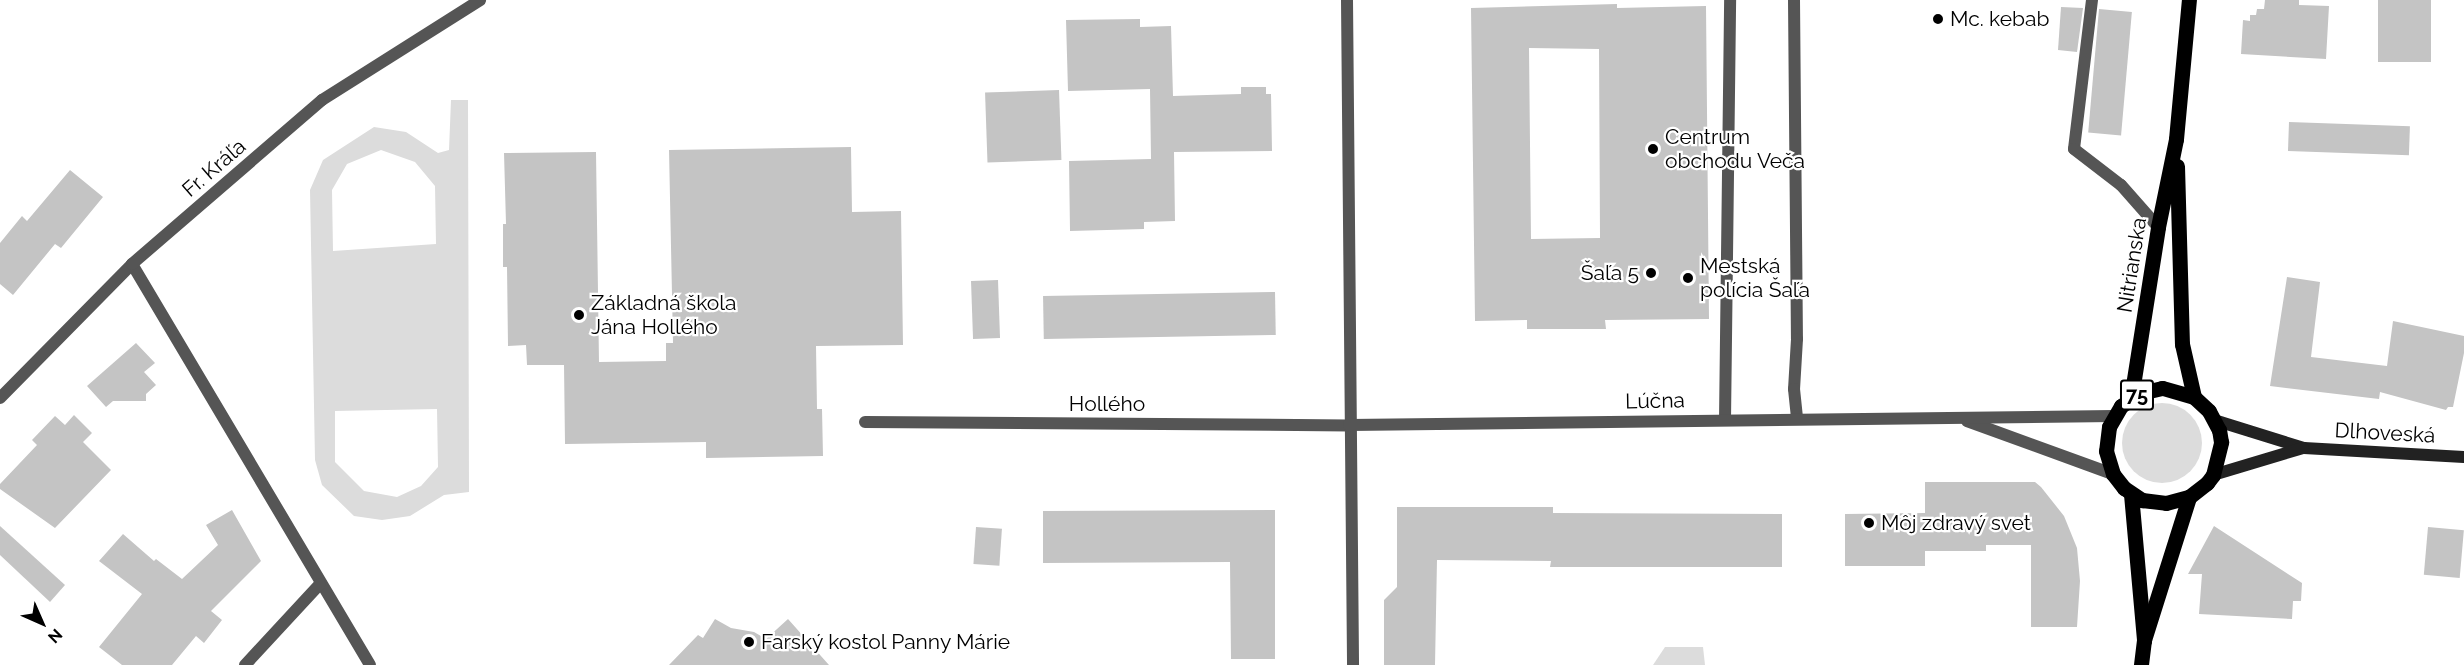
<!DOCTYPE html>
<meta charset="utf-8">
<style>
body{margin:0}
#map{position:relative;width:2464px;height:665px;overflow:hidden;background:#fff;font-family:Raleway,sans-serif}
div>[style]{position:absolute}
.green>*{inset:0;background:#dcdcdc}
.round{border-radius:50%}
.building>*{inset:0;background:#c4c4c4;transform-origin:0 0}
.lane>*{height:12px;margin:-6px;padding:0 6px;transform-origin:6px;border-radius:6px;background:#555}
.street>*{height:12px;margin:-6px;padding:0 6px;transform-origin:6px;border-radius:6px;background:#555}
.secondary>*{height:12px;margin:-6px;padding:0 6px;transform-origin:6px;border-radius:6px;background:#222}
.primary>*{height:15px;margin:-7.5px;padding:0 7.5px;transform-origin:7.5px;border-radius:7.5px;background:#000}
.dots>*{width:16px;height:16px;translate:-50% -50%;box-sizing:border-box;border:3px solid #fff;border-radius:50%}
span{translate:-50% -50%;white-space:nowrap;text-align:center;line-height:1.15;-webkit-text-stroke:4.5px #fff;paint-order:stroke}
.shield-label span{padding:2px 4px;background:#fff;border:2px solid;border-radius:4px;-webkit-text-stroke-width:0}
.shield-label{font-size:20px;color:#000;font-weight:700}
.poi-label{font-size:21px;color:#000}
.left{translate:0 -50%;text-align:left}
.right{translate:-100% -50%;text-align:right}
.street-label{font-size:21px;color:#000}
.north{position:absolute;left:12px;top:593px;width:60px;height:60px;-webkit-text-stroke:4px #fff;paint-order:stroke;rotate:135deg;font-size:16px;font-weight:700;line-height:24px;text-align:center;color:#000}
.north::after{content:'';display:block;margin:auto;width:21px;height:27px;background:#000;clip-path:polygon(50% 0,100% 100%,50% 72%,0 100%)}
</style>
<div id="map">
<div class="green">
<i style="clip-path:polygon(evenodd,451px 100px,468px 100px,469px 492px,444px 495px,410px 516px,382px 520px,354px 516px,322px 485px,315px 460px,310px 190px,323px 160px,374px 127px,406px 132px,438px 153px,449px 150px,451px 100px,381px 150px,415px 162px,435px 186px,436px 244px,333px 251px,332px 190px,347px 164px,381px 150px,451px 100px,437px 409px,438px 467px,421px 486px,397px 497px,364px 491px,335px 462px,335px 411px,437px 409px)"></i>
<i class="round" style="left:2122px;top:403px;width:80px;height:80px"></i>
<i style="clip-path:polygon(1665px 647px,1703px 647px,1705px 665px,1653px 665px)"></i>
</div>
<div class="building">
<i style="clip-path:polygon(2265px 0,2299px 0,2299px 5px,2329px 6px,2326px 59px,2241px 54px,2243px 20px,2250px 21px,2250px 15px,2256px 15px,2257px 9px,2264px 9px)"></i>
<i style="left:2378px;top:0;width:53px;height:62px"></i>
<i style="clip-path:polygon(evenodd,1617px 4px,1617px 8px,1706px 6px,1709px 319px,1605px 320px,1606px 329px,1527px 329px,1527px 320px,1475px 321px,1471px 8px,1617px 4px,1529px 48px,1599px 49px,1600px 238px,1531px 239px,1529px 48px)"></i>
<i style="clip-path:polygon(2061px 7px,2083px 8px,2077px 52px,2058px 50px)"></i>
<i style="left:2099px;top:9px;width:33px;height:124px;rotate:5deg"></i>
<i style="clip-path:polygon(1140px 19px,1140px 27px,1171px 26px,1173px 96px,1241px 94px,1241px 87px,1266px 87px,1266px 94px,1271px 94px,1272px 151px,1174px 152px,1175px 221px,1144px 222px,1144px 229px,1070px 231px,1069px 161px,1151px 159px,1150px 89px,1068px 91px,1066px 20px)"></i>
<i style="left:1059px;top:90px;width:70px;height:74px;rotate:88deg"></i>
<i style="left:2289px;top:122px;width:121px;height:29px;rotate:2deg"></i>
<i style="clip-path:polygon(851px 147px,852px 212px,901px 211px,903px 345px,816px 346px,817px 409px,822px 409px,823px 456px,706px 458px,706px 442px,565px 444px,564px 365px,527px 365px,526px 345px,508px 346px,507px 267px,503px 267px,503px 224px,506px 224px,504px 153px,596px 152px,599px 362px,666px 361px,666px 343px,673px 343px,669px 150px)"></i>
<i style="clip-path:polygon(70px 170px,103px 197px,61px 248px,55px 244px,13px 295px,0 284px,0 243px,22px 216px,27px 221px)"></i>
<i style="clip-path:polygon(2287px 277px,2320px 282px,2311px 357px,2387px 366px,2393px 321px,2464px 336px,2464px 353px,2453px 407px,2448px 407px,2446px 410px,2380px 392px,2379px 399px,2270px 386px)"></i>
<i style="left:998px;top:280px;width:58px;height:27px;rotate:88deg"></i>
<i style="left:1275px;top:292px;width:43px;height:232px;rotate:89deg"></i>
<i style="clip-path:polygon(136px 343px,155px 363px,144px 372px,156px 385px,146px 394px,146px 401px,113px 401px,106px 407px,87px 386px)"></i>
<i style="clip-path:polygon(74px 415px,92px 433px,83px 442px,111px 470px,55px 528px,0 489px,0 484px,37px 445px,32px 440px,55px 416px,65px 425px)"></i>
<i style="clip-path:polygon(1925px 482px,2035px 482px,2041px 487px,2064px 516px,2077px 548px,2080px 581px,2077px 627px,2031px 627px,2031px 545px,1986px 545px,1986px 551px,1925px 551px,1925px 566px,1845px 566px,1845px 514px,1925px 513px)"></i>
<i style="clip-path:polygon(1397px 507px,1553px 507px,1553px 513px,1782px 514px,1782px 567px,1550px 567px,1551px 561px,1437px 560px,1435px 665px,1384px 665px,1384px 600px,1397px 587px)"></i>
<i style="clip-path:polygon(232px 510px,261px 561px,211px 611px,222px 620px,204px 643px,196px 636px,172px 665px,122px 665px,99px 647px,142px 594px,99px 561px,123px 534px,154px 561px,156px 559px,182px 579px,218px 545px,206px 525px)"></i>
<i style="clip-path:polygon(1275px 510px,1275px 659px,1231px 659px,1230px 562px,1043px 563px,1043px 511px)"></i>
<i style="clip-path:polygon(0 526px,65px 585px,50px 602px,0 555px)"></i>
<i style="clip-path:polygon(2214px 526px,2302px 583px,2301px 601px,2293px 601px,2292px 619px,2199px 614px,2202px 574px,2188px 574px)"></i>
<i style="left:976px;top:527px;width:26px;height:37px;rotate:4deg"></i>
<i style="left:2428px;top:527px;width:36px;height:48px;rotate:5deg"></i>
<i style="clip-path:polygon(715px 619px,731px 628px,754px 632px,766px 639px,788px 619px,829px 665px,669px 665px,698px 635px,703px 638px)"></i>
</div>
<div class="lane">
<i style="left:1794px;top:0;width:339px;rotate:89.5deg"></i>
<i style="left:1797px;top:339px;width:50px;rotate:93.4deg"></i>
<i style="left:1794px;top:389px;width:30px;rotate:84deg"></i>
<i style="left:2092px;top:0;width:150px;rotate:96.9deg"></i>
<i style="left:2074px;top:149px;width:59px;rotate:37.5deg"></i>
<i style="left:2121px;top:185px;width:56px;rotate:48.6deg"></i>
<i style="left:1725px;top:420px;width:420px;rotate:-89.3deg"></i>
</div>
<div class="street">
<i style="left:1347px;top:0;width:665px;rotate:89.48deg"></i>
<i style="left:132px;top:264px;width:466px;rotate:59.3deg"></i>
<i style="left:0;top:398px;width:188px;rotate:-45.4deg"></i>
<i style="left:132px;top:264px;width:251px;rotate:-40.8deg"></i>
<i style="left:322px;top:100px;width:187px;rotate:-32.3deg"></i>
<i style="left:1967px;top:421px;width:155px;rotate:20deg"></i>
<i style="left:865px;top:422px;width:484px;rotate:0.4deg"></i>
<i style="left:1349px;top:425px;width:765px;rotate:-0.67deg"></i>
<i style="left:245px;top:665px;width:110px;rotate:-47.2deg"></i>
</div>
<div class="secondary">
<i style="left:2214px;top:420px;width:94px;rotate:17.3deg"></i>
<i style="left:2304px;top:448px;width:160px;rotate:3.2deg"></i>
<i style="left:2213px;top:475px;width:94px;rotate:-16.7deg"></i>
</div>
<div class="primary">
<i style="left:2177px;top:166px;width:178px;rotate:88.4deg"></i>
<i style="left:2182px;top:344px;width:54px;rotate:77.2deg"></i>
<i style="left:2131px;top:398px;width:173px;rotate:-81deg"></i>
<i style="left:2158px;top:227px;width:90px;rotate:-78.4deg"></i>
<i style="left:2176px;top:139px;width:140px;rotate:-84.7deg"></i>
<i style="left:2131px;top:494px;width:147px;rotate:84.9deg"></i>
<i style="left:2144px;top:640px;width:25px;rotate:97deg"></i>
<i style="left:2144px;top:640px;width:150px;rotate:-72.5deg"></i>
<i style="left:2189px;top:497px;width:23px;rotate:-38deg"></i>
<i style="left:2207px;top:483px;width:10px;rotate:-53deg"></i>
<i style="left:2213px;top:475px;width:34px;rotate:-76deg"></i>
<i style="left:2221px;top:442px;width:12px;rotate:-99deg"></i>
<i style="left:2219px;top:430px;width:21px;rotate:-118deg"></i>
<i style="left:2209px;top:411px;width:21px;rotate:-137deg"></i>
<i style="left:2194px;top:397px;width:33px;rotate:-164deg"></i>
<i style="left:2162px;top:388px;width:22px;rotate:167deg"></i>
<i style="left:2141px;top:393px;width:24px;rotate:147deg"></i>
<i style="left:2121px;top:406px;width:24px;rotate:120deg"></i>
<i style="left:2109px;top:427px;width:24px;rotate:97deg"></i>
<i style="left:2106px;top:451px;width:24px;rotate:73deg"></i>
<i style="left:2113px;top:474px;width:18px;rotate:52deg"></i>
<i style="left:2124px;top:488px;width:22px;rotate:34deg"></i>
<i style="left:2142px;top:500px;width:24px;rotate:7deg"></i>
<i style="left:2166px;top:503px;width:24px;rotate:-15deg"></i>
</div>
<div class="dots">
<i style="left:1938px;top:19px;background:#000"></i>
<i style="left:1653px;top:149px;background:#000"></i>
<i style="left:1651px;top:273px;background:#000"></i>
<i style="left:1688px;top:278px;background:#000"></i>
<i style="left:579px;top:315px;background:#000"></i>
<i style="left:1869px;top:523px;background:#000"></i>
<i style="left:749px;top:642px;background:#000"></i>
</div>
<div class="shield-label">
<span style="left:2137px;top:395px">75</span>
</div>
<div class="poi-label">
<span class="left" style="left:1950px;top:19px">Mc. kebab</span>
<span class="left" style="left:1665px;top:149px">Centrum<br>obchodu Veča</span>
<span class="left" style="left:1700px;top:278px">Mestská<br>polícia Šaľa</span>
<span class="right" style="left:1639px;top:273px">Šaľa 5</span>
<span class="left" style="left:591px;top:315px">Základná škola<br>Jána Hollého</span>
<span class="left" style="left:1881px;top:523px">Môj zdravý svet</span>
<span class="left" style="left:761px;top:642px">Farský kostol Panny Márie</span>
</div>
<div class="street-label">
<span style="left:214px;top:168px;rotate:-41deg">Fr. Kráľa</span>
<span style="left:2132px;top:265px;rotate:-81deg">Nitrianska</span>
<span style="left:1655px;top:401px;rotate:-1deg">Lúčna</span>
<span style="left:1107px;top:404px">Hollého</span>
<span style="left:2385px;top:433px;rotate:3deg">Dlhoveská</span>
</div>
<div class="north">N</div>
</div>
